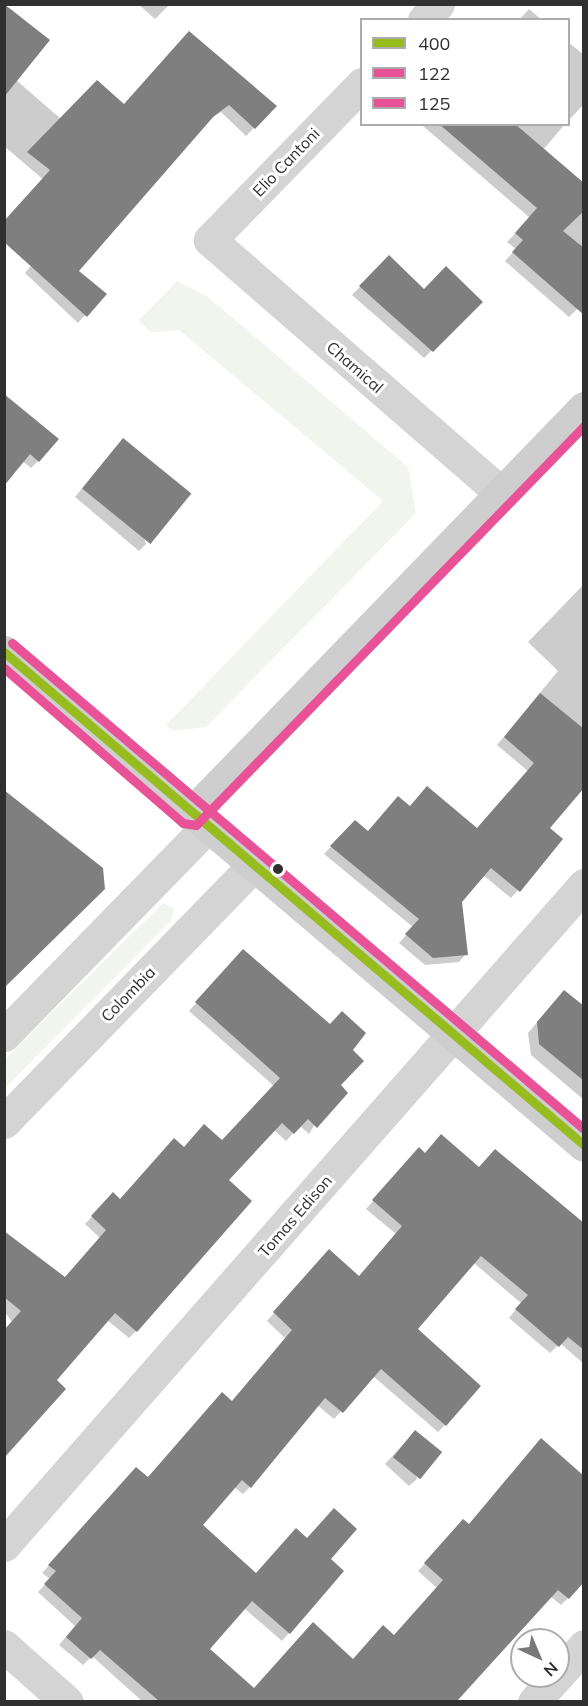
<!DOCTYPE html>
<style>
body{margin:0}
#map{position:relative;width:588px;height:1706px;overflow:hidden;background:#fff;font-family:Mulish,sans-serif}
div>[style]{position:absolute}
.green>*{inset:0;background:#f1f5ed}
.shadow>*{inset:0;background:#0003}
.building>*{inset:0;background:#7f7f7f;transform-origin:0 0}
.street>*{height:33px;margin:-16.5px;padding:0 16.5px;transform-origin:16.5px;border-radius:16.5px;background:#d4d4d4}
.secondary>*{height:33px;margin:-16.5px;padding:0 16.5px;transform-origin:16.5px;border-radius:16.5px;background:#cecece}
.bus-1>*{height:9px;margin:-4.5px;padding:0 4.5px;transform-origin:4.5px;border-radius:4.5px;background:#97bc1d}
.bus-2>*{height:9px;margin:-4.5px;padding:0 4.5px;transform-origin:4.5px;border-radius:4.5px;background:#e95297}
.bus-3>*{height:9px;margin:-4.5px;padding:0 4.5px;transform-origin:4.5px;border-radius:4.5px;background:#e95297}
.dots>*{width:16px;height:16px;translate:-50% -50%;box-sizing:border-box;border:3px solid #fff;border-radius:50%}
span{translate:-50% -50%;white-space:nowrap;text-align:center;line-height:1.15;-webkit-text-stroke:6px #fff;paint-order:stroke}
.street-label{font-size:16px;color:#303030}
.frame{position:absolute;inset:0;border:6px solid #303030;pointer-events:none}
.legend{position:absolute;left:360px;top:18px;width:210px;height:108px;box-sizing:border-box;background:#fff;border:2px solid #acacac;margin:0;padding:8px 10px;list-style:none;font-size:18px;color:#303030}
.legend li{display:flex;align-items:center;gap:12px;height:30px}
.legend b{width:30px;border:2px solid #acacac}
.north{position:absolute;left:510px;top:1628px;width:60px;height:60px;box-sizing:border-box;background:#fff;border:2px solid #acacac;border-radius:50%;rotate:136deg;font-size:16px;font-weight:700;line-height:24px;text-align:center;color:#303030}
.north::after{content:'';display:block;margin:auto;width:21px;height:27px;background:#787878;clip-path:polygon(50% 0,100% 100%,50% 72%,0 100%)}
</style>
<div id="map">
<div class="green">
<i style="clip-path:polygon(177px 281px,208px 297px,408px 467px,416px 513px,206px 727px,173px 731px,166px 725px,383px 501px,179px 330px,151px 332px,138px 321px)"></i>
<i style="clip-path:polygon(163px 903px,174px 909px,171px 921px,5px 1088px,5px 1059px)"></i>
</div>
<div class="shadow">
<i style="clip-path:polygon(138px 4px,170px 4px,155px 19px)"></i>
<i style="clip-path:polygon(11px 9px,48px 41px,16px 80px,61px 119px,124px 105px,181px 40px,275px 106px,246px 136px,221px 112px,207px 121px,77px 271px,105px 294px,78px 323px,25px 273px,79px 210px,4px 146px,4px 16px)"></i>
<i style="clip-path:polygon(529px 9px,542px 20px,519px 20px)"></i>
<i style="clip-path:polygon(568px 42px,584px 55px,584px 104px,568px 121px)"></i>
<i style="clip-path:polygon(565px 124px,543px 150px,584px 185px,584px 302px,569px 317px,505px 261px,516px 249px,507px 242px,530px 218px,423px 126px)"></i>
<i style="clip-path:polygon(389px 257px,424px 291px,481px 302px,424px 358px,352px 295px)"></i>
<i style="clip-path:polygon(4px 395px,38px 461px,31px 468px,22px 461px)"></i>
<i style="clip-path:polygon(116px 447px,146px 544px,139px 551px,75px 497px)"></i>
<i style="clip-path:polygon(584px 584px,584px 784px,548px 828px,561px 839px,511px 898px,483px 875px,460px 902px,466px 954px,459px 962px,425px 965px,399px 943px,413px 927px,324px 854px,355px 822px,367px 833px,409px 807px,477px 830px,528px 771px,497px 745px,558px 671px,528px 642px)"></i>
<i style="clip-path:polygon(236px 958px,351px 1050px,339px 1085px,309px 1134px,300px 1126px,286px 1141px,274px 1130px,226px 1180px,136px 1331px,129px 1338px,107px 1320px,54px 1380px,4px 1311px,4px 1291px,64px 1279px,100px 1238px,85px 1224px,106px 1202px,120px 1200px,184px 1149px,222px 1142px,274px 1086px,189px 1011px)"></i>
<i style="clip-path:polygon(554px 1002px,584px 1004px,584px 1100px,531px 1055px,528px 1033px)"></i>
<i style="clip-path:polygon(424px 1154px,479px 1169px,584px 1225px,584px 1364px,560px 1343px,550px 1353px,509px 1318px,521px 1303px,474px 1263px,416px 1330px,445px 1425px,438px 1432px,373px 1376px,334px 1419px,317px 1405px,250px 1487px,243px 1494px,234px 1487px,201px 1525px,256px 1574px,329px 1559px,342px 1571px,282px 1641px,244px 1608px,207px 1649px,254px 1690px,353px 1661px,394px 1636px,437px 1588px,418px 1571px,456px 1529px,468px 1526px,541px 1440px,568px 1598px,561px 1605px,550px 1596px,456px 1702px,143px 1702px,92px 1656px,83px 1665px,59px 1645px,75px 1626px,38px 1592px,50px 1579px,42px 1573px,129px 1476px,147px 1478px,232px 1402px,285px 1338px,267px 1321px,322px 1259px,358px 1278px,396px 1234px,366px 1209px,412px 1157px)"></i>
<i style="clip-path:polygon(408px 1439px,417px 1479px,409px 1486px,385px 1464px)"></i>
</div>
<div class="building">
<i style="clip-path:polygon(4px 4px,50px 40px,4px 97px)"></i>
<i style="clip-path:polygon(189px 31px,277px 106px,255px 129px,229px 105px,214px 116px,79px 271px,107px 294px,87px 317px,4px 242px,4px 221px,50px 170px,27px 152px,97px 80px,124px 104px)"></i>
<i style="clip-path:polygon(439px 124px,515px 124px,584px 183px,584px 211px,563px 231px,584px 248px,584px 315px,512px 252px,523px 240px,515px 233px,537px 208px)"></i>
<i style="clip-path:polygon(389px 255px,424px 289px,446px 266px,483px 302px,433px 352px,359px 286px)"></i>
<i style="clip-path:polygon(4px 394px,59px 439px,39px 462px,30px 454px,4px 486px)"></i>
<i style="left:123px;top:438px;width:88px;height:65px;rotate:39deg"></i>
<i style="clip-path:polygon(540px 693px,584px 729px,584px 788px,550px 828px,563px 839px,520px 892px,491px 868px,462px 902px,468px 955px,433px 958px,405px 934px,419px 919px,330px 846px,355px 820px,368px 831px,398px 796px,410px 806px,427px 786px,477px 828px,534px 763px,504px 737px)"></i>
<i style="clip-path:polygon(4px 790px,103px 868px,105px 889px,4px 988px)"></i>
<i style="clip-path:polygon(243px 949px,330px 1024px,342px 1011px,366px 1033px,353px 1050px,364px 1061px,341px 1085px,348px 1093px,317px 1128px,308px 1119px,294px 1134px,282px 1123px,229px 1180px,252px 1201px,137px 1332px,115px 1313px,57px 1380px,66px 1389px,4px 1458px,4px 1330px,21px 1311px,4px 1297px,4px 1231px,65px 1277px,106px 1230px,91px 1216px,113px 1192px,120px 1199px,174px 1138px,184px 1147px,204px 1124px,222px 1140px,280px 1078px,195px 1002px)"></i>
<i style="clip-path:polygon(564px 990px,584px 1006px,584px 1081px,539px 1044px,537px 1022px)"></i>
<i style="clip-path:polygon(441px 1134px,479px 1167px,495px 1149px,584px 1223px,584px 1350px,568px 1337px,559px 1347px,515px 1309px,528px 1295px,481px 1256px,418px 1329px,481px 1386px,446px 1426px,381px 1369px,343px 1413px,325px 1398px,251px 1488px,242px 1480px,203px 1525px,256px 1573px,296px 1528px,307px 1538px,334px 1508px,357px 1529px,331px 1559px,344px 1571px,290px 1634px,252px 1601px,210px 1649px,254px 1688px,313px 1622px,353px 1659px,383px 1625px,394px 1635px,443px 1580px,424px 1563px,463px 1519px,469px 1524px,541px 1438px,584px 1476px,584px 1582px,569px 1599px,558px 1590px,457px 1701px,159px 1701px,100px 1650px,91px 1659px,66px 1637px,82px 1618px,44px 1584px,56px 1571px,48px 1565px,136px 1467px,148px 1477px,222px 1392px,232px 1401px,292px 1330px,273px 1312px,329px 1249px,359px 1276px,402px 1226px,372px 1200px,419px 1147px,425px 1153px)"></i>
<i style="left:415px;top:1430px;width:35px;height:35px;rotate:39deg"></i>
</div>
<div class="street">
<i style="left:424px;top:20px;width:21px;rotate:-49deg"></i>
<i style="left:362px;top:84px;width:218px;rotate:134.3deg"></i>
<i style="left:210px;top:240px;width:386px;rotate:41deg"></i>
<i style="left:4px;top:1035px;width:291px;rotate:-45.7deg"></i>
<i style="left:4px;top:1122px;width:356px;rotate:-45.8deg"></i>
<i style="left:4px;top:1545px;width:879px;rotate:-48.69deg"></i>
<i style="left:4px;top:1646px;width:84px;rotate:41.6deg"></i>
<i style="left:558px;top:1675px;width:39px;rotate:-48deg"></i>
<i style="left:534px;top:1702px;width:35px;rotate:-49deg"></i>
</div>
<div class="secondary">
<i style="left:4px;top:652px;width:761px;rotate:40.36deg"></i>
<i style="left:191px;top:814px;width:565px;rotate:-45.93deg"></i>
</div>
<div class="bus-1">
<i style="left:4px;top:652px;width:761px;rotate:40.36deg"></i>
</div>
<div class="bus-2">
<i style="left:4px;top:668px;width:237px;rotate:40.9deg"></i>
<i style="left:183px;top:823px;width:13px;rotate:9deg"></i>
<i style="left:196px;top:825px;width:557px;rotate:-45.8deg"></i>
</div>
<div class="bus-3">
<i style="left:12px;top:643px;width:751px;rotate:40.35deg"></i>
</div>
<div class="dots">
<i style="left:278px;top:869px;background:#303030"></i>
</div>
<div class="street-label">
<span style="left:286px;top:162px;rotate:-46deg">Elio Cantoni</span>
<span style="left:355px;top:367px;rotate:41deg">Chamical</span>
<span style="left:128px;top:994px;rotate:-46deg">Colombia</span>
<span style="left:295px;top:1216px;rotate:-49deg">Tomas Edison</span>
</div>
<div class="frame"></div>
<ul class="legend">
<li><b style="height:8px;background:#97bc1d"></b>400</li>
<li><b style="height:8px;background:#e95297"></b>122</li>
<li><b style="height:8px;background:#e95297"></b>125</li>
</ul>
<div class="north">N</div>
</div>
